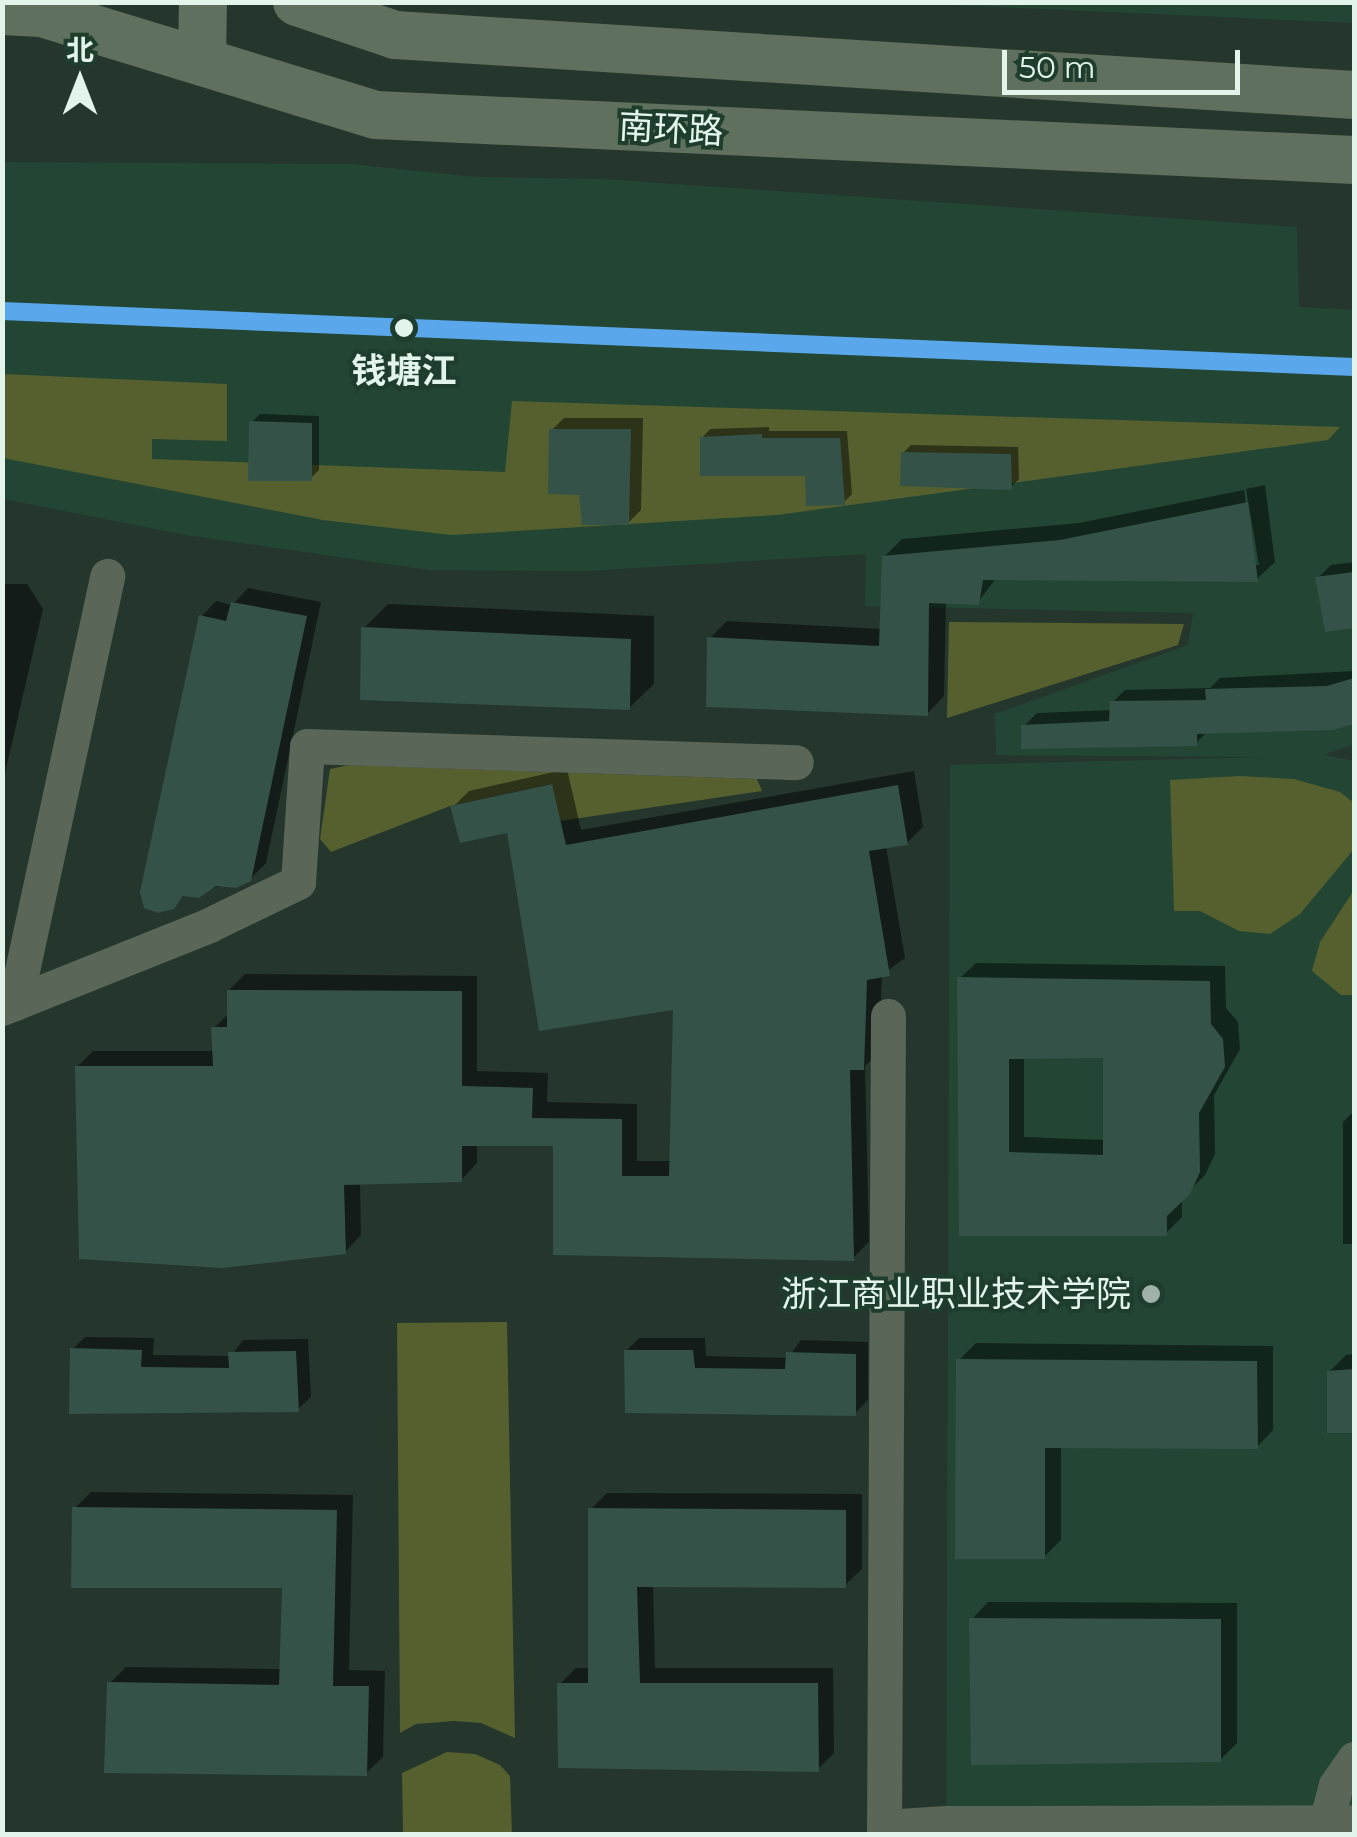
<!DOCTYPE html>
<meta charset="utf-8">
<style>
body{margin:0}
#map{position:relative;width:1357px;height:1837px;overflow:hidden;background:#25362d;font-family:Montserrat,"Noto Sans SC",sans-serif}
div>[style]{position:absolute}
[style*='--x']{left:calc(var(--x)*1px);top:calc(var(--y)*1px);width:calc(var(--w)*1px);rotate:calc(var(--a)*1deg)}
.built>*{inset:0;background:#224633}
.green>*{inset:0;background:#55602e}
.shadow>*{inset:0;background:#0007}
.building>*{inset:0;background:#355249}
.minor>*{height:35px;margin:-17.5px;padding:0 17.5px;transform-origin:17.5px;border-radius:17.5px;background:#596658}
.secondary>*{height:48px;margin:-24px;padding:0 24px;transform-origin:24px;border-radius:24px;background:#60705e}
.rail-1>*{height:18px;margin:-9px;padding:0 9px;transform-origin:9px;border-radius:9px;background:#5aa8eb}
.dots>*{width:28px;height:28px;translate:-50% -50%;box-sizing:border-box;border:5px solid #1e3d2c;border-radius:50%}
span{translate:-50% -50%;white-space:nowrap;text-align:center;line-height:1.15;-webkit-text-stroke:8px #1e3d2c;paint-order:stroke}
.street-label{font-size:35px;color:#e3f5ea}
.stop-label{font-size:35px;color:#e3f5ea;font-weight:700}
.poi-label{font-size:35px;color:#e3f5ea}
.right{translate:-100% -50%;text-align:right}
.frame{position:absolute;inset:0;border:5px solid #e3f5ea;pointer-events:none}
.north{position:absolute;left:30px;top:30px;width:100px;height:100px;-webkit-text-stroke:8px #1e3d2c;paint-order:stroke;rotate:0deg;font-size:28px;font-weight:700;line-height:40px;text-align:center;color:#e3f5ea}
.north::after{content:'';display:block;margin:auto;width:35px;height:45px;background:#e3f5ea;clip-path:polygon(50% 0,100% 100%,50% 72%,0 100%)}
.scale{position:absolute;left:1002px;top:50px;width:238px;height:45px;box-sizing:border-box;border:5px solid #e3f5ea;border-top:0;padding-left:12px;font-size:30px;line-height:35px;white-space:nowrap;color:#e3f5ea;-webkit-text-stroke:8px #1e3d2c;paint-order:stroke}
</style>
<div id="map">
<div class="built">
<div style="clip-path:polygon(1354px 2px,1354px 23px,909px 3px,909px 2px)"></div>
<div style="clip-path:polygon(2px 162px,350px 164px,477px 177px,603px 179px,1297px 227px,1299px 307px,1354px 310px,1354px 744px,1323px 755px,1354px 761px,1354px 1834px,946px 1834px,950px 765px,1266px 757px,996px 755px,995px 714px,1188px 645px,1193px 613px,865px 606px,866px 554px,588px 571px,428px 570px,186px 535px,3px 499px)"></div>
</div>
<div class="green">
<div style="clip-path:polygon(3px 374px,227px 384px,227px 441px,152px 439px,152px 459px,505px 472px,512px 401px,1340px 427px,1328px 440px,777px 515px,451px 535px,323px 520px,3px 458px)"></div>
<div style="clip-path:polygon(949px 622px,1184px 624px,1178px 645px,947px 718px)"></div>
<div style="clip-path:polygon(349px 765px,757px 779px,762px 791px,560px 821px,551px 784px,450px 806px,331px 852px,320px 839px,330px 769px)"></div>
<div style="clip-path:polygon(1239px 776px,1294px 779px,1340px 792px,1354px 803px,1354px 849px,1300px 914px,1270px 934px,1239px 931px,1200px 911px,1174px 911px,1170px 780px)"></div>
<div style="clip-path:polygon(1354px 890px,1354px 995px,1341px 995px,1312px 971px,1320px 942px)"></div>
<div style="clip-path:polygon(507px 1322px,515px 1738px,481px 1723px,454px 1721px,416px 1724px,400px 1733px,397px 1323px)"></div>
<div style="clip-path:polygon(447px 1752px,475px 1754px,500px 1765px,510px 1776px,512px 1834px,403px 1834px,402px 1773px)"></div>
</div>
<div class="shadow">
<div style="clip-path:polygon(260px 414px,319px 416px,319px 470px,311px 478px,252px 422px)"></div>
<div style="clip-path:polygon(564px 418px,643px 418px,641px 510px,628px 523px,582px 492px,552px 430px)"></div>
<div style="clip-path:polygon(769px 427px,769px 431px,847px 431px,852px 494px,844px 502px,807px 473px,702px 438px,710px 429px)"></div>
<div style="clip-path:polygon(911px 445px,1018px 447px,1019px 479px,1011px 487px,903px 453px)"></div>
<div style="clip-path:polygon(1265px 485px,1275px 562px,1257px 579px,997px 577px,978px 602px,946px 601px,944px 696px,927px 714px,709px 639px,727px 621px,882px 629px,884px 557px,902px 539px,1079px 523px,1244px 490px,1254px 565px,1259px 565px,1246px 489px)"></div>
<div style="clip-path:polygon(1354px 562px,1354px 625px,1327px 629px,1318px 578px,1331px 565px)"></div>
<div style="clip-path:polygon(2px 584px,27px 584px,43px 609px,2px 786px)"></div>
<div style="clip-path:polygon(248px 588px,321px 602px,266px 863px,250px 879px,186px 894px,173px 906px,201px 617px,216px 601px,232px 605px)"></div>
<div style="clip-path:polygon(388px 604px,654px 616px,654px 684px,629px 708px,364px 628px)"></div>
<div style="clip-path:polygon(1354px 671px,1354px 721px,1333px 727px,1208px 731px,1196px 743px,1024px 726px,1037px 713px,1112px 710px,1112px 703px,1125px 690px,1210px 688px,1220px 678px)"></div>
<div style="clip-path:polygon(567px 769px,581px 830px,914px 771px,923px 827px,907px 843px,886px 846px,905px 958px,882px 975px,879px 1052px,865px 1066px,869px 1242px,853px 1258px,556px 1253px,556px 1144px,477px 1143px,477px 1163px,461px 1180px,360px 1182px,361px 1235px,345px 1252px,77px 1067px,93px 1051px,215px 1051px,214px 1028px,230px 1012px,229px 990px,245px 974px,477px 976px,477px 1071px,548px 1073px,547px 1102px,637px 1104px,637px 1161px,672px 1161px,676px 1007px,509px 830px,453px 807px,469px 791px)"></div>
<div style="clip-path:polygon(evenodd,976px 963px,1225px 966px,1226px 1008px,1238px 1022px,1240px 1049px,1214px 1095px,1215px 1154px,1205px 1175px,1182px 1198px,1182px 1217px,1166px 1233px,961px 1233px,960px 978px,976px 963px,1024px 1056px,1106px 1056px,1105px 1140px,1024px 1137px,1024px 1056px)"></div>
<div style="clip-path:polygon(1354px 1111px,1354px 1244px,1343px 1244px,1343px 1122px)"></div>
<div style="clip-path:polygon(85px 1337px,154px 1338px,153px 1355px,231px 1356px,243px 1340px,308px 1339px,311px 1397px,298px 1409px,73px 1349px)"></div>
<div style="clip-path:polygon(639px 1338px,705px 1338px,706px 1356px,788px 1358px,801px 1340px,868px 1342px,868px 1400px,855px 1413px,626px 1351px)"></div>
<div style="clip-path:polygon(976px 1343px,1273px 1346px,1273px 1430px,1257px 1447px,1061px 1446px,1061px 1540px,1044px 1557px,959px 1360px)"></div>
<div style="clip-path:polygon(1354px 1354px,1354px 1431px,1329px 1431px,1329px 1372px,1346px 1355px)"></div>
<div style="clip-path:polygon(91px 1492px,353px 1495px,349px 1670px,385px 1671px,383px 1757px,366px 1773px,110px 1683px,126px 1667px,282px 1669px,284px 1585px,75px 1508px)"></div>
<div style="clip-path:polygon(607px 1493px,862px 1494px,862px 1569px,845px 1585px,653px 1584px,655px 1668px,833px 1668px,834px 1753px,818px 1769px,560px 1684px,576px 1668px,590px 1668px,591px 1509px)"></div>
<div style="clip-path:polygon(988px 1602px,1237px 1603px,1237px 1743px,1220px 1760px,972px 1619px)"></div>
</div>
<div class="building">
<div style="clip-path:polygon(249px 421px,312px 423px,312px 481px,248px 481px)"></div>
<div style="clip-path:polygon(549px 429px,631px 429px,629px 525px,582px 525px,579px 495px,548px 494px)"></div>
<div style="clip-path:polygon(762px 434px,762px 438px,840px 438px,845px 505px,806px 506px,805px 476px,700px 476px,700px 437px)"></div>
<div style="clip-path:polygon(901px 452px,1011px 454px,1012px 490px,900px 486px)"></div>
<div style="clip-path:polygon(1248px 502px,1258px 582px,983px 580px,979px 605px,929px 603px,928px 716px,706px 707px,707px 637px,879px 646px,882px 556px,1060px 540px)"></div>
<div style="clip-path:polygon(1354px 572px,1354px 628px,1325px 632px,1315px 577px)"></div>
<div style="clip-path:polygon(231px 602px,307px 616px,251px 881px,236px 888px,216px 886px,199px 898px,183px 896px,174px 909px,158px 913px,144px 908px,140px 892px,199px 615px,226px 621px)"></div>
<div style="clip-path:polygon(361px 627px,631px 639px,630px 710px,360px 700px)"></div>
<div style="clip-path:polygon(1354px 678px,1354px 724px,1333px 730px,1197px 734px,1197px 746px,1021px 749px,1021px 725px,1109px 721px,1110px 701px,1206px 700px,1205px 689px,1327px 686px)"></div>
<div style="clip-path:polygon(552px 784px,566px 845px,898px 785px,908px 845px,869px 851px,890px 976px,867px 980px,864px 1070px,850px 1070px,854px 1261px,553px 1255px,553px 1146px,462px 1146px,462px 1182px,344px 1185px,346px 1254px,222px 1268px,79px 1259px,75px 1066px,213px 1066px,211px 1027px,227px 1027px,227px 990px,462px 991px,462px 1086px,533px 1088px,532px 1118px,622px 1119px,622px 1176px,669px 1176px,673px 1010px,539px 1031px,507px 833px,460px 843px,450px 806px)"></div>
<div style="clip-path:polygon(evenodd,957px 977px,1210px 981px,1211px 1024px,1223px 1039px,1225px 1067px,1199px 1113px,1200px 1172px,1190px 1194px,1167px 1216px,1167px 1236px,959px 1236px,957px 977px,1103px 1058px,1103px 1155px,1009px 1152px,1009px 1059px,1103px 1058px)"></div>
<div style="clip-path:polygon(70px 1348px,142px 1350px,141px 1367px,229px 1368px,228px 1352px,296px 1351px,299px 1412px,69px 1414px)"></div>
<div style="clip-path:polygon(624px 1350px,693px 1350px,695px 1368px,785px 1369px,786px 1352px,856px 1354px,856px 1416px,625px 1413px)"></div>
<div style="clip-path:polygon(956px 1359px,1257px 1361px,1258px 1449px,1045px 1448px,1045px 1559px,955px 1559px)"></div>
<div style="clip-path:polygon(1354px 1369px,1354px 1433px,1327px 1433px,1327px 1371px)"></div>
<div style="clip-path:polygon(72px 1507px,337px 1510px,333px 1686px,369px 1686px,367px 1776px,104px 1773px,107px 1682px,279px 1685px,282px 1588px,71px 1588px)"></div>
<div style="clip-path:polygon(588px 1508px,846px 1510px,846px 1588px,637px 1587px,640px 1683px,818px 1683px,819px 1772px,558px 1768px,557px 1683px,588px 1683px)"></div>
<div style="clip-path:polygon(969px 1618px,1221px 1619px,1221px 1762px,971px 1765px)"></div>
</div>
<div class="minor">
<div style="--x:15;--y:1003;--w:437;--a:-77.8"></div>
<div style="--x:2;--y:1008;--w:223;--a:-21.8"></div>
<div style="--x:209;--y:925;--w:99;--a:-25.8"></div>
<div style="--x:298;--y:882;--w:136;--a:-86.2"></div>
<div style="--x:307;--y:746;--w:489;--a:1.9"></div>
<div style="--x:1326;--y:1822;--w:38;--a:-75"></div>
<div style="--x:1336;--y:1785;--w:32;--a:-55"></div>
<div style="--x:884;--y:1827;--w:62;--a:-3.7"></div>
<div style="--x:946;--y:1823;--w:408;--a:-0.1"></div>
<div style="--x:884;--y:1834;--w:818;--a:-89.72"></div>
</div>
<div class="secondary">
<div style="--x:297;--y:2;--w:103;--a:18.6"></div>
<div style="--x:395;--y:35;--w:961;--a:3.58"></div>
<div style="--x:2;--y:11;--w:40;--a:2.9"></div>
<div style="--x:42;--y:13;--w:349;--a:17"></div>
<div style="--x:376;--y:115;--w:979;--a:2.63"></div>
<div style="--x:202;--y:59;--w:57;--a:-89"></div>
</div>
<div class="rail-1">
<div style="--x:2;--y:311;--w:1353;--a:2.37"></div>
</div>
<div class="dots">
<div style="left:404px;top:328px;background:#e3f5ea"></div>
<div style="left:1151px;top:1294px;background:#a0b2a8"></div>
</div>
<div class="street-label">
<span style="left:671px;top:129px;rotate:3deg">南环路</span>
</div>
<div class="stop-label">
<span style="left:404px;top:371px">钱塘江</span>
</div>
<div class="poi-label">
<span class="right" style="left:1131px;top:1294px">浙江商业职业技术学院</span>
</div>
<div class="frame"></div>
<div class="north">北</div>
<div class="scale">50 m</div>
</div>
